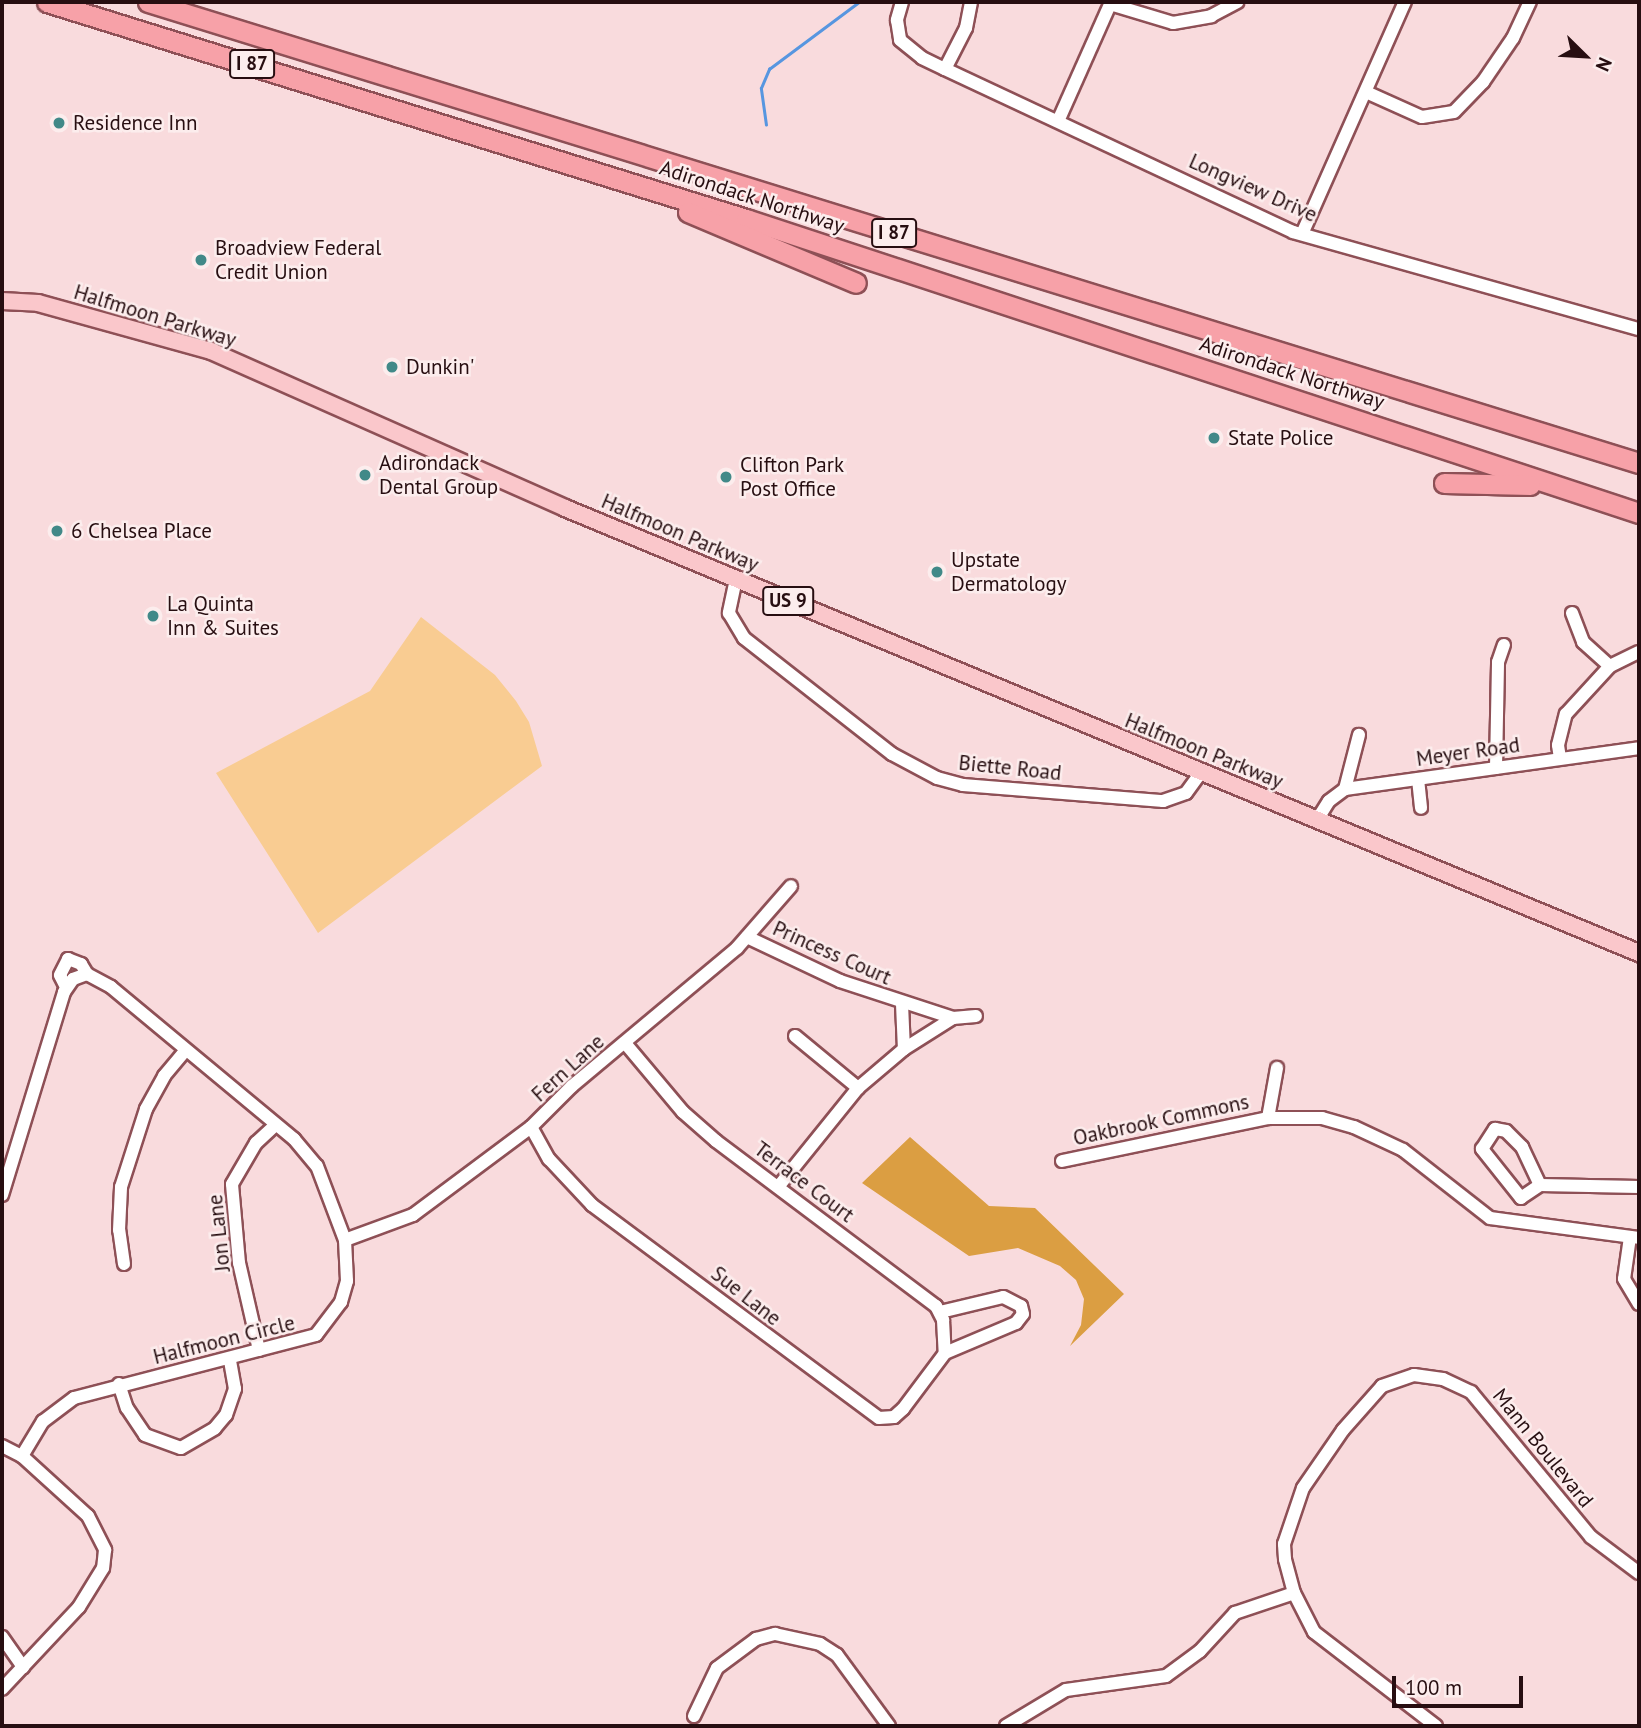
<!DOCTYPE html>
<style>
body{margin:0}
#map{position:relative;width:1641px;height:1728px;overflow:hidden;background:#f9dbdd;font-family:"PT Sans",sans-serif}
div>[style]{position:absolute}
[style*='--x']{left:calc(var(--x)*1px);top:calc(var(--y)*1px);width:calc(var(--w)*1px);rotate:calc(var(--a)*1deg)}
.green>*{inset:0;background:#f9cc92}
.forest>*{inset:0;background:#db9e42}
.stream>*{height:2.5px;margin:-1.25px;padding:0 1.25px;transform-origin:1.25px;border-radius:1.25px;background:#5796e0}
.roads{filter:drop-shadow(2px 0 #8e5056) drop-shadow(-2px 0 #8e5056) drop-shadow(0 2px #8e5056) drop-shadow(0 -2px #8e5056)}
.minor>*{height:12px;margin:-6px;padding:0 6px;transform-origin:6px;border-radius:6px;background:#fff}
.major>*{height:16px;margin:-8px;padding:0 8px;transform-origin:8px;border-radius:8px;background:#fac7cb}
.highway>*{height:19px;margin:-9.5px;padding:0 9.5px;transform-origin:9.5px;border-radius:9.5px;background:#f7a1a8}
.dots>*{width:19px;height:19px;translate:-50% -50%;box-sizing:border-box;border:4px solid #fceded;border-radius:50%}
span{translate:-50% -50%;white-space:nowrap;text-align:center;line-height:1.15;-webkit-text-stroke:5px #fceded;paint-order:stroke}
.shield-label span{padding:2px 5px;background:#fceded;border:2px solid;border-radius:5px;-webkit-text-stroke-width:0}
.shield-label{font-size:19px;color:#270e11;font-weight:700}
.poi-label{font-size:21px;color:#270e11}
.left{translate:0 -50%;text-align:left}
.street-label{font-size:21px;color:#270e11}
.frame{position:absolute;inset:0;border:4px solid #270e11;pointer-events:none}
.north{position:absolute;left:1550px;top:21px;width:70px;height:70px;-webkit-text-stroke:5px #fceded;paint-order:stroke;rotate:114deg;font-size:19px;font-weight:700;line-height:28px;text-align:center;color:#270e11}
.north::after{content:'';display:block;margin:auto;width:24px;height:32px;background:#270e11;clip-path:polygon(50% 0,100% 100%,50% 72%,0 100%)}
.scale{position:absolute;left:1392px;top:1676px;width:131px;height:32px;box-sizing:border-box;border:4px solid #270e11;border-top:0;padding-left:9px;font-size:21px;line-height:24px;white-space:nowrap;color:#270e11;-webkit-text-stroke:5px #fceded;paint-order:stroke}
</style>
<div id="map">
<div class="green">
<div style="clip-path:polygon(421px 617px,495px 675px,516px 701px,529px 722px,542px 766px,318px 933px,216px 773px,370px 691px)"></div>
</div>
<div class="forest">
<div style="clip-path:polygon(910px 1137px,989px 1206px,1035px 1208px,1124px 1294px,1070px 1346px,1081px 1325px,1084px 1299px,1076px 1280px,1060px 1266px,1018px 1248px,969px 1256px,862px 1183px)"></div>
</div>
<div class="stream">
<div style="--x:766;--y:125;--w:37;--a:-98"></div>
<div style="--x:761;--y:88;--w:21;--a:-67"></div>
<div style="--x:769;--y:69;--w:112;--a:-36.7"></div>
</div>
<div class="roads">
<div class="minor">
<div style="--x:902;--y:2;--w:19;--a:106"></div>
<div style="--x:897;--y:20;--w:20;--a:81"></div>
<div style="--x:900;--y:40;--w:28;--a:39"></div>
<div style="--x:922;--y:58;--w:25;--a:26"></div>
<div style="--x:945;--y:69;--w:46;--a:-62.9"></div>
<div style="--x:966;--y:28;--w:26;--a:-79"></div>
<div style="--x:1110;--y:4;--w:66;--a:16.8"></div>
<div style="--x:1173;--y:23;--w:39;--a:-10"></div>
<div style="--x:1211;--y:16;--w:30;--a:-28"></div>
<div style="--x:945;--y:69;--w:384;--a:25.1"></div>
<div style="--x:1293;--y:232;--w:359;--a:15.7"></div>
<div style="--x:1366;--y:92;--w:61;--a:24.1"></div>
<div style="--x:1422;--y:117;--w:32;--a:-9"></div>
<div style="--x:1454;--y:112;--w:42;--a:-46"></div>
<div style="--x:1483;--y:82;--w:53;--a:-55.7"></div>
<div style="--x:1513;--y:38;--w:40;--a:-65"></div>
<div style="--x:1059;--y:119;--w:128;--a:-66"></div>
<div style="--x:1302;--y:234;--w:254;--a:-66.1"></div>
<div style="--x:736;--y:579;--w:35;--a:102"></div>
<div style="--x:729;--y:613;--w:29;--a:59"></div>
<div style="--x:744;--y:638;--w:188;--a:38.1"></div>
<div style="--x:892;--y:754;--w:51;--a:28.1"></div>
<div style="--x:937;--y:778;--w:27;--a:15"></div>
<div style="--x:963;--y:785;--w:201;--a:4.6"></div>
<div style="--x:1163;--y:801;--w:24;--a:-19"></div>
<div style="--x:1186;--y:793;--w:26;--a:-54"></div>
<div style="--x:1572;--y:613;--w:31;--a:69"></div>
<div style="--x:1583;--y:642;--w:36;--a:42"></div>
<div style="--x:1560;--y:758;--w:13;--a:-99"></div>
<div style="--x:1558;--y:745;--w:32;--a:-76"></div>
<div style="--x:1566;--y:714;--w:65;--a:-47.5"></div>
<div style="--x:1610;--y:666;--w:32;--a:-26"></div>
<div style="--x:1496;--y:768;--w:106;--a:-88.9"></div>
<div style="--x:1498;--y:662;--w:18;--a:-71"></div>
<div style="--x:1418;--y:779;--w:29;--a:84"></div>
<div style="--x:1345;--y:789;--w:56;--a:-75.5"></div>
<div style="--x:1317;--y:820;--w:22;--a:-58"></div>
<div style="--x:1329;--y:801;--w:20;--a:-37"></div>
<div style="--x:1345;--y:789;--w:297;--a:-7.9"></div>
<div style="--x:747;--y:937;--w:103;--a:25.3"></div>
<div style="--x:840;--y:981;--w:119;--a:18.1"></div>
<div style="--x:66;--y:987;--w:13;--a:-117"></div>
<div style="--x:60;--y:975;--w:18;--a:-63"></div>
<div style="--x:68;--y:959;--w:14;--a:21"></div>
<div style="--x:81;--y:964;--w:12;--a:59"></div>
<div style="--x:902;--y:1004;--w:45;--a:87.5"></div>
<div style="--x:795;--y:1036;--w:82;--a:39.5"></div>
<div style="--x:625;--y:1043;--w:90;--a:50"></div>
<div style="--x:683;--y:1112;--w:44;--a:41.3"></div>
<div style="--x:716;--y:1141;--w:275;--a:36.9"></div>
<div style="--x:936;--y:1306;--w:16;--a:63"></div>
<div style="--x:943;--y:1320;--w:33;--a:87"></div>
<div style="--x:1268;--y:1118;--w:51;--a:-79.8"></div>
<div style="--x:531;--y:1127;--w:37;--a:61"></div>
<div style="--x:549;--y:1159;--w:63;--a:46.9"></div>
<div style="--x:592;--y:1205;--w:357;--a:36.6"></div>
<div style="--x:879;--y:1418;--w:15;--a:-4"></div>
<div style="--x:894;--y:1417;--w:12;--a:-42"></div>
<div style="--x:903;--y:1409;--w:70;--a:-53.1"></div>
<div style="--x:945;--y:1353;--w:77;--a:-22.9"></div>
<div style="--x:1016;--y:1323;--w:11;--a:-52"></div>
<div style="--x:1023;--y:1314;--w:8;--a:-104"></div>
<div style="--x:1021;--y:1306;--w:20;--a:-153"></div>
<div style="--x:1003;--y:1297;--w:65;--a:166.6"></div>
<div style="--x:1495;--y:1129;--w:11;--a:10"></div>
<div style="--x:1506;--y:1131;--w:23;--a:45"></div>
<div style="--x:1522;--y:1147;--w:42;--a:64.7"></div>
<div style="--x:1540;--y:1185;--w:23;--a:146"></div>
<div style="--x:1521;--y:1198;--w:63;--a:-128.5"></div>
<div style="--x:1482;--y:1149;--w:24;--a:-57"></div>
<div style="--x:1062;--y:1161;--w:210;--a:-11.8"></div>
<div style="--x:1268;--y:1118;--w:54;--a:0"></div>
<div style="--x:1322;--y:1118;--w:33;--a:16"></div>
<div style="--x:1354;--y:1127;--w:54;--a:25.1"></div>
<div style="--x:1403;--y:1150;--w:110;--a:38"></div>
<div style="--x:1490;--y:1218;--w:150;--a:7.6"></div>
<div style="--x:1540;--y:1185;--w:99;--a:1.2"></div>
<div style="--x:778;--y:1187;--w:127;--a:-51.1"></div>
<div style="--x:858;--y:1088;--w:60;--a:-40.3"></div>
<div style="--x:904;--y:1049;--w:58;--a:-32.3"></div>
<div style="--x:953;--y:1018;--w:23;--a:-5"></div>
<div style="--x:2;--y:1195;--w:212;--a:-73"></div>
<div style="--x:64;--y:992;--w:16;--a:-55"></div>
<div style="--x:73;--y:979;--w:15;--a:-20"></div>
<div style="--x:87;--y:974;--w:27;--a:28"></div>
<div style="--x:111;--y:987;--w:238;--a:39.7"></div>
<div style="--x:294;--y:1139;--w:35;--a:50"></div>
<div style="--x:317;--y:1166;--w:79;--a:69.3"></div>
<div style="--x:345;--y:1240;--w:41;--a:87.2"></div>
<div style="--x:347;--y:1281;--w:22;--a:106"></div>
<div style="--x:341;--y:1302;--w:41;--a:127.1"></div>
<div style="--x:316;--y:1335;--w:250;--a:165.4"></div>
<div style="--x:74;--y:1398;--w:39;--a:143"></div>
<div style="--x:43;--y:1421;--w:41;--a:121"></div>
<div style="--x:1630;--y:1237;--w:42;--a:98.1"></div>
<div style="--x:1624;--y:1279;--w:29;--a:59"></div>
<div style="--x:345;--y:1240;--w:72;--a:-20.2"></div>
<div style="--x:413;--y:1215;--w:147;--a:-36.7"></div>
<div style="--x:531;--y:1127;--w:58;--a:-45"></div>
<div style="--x:572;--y:1086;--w:215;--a:-39.9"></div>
<div style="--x:737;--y:948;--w:82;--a:-48.9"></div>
<div style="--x:124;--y:1264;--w:34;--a:-98"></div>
<div style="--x:119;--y:1230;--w:43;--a:-87.3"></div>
<div style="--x:121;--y:1187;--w:82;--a:-72.2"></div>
<div style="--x:146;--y:1109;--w:38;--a:-61"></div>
<div style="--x:164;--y:1076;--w:31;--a:-50"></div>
<div style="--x:259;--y:1350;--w:89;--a:-102.9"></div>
<div style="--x:239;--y:1263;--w:79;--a:-95.1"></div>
<div style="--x:232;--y:1184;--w:48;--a:-59.7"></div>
<div style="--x:256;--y:1143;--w:26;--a:-43"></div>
<div style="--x:119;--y:1384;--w:25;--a:72"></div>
<div style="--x:127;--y:1408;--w:32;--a:56"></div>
<div style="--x:145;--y:1435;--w:38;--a:20"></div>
<div style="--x:181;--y:1448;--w:39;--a:-30"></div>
<div style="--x:215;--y:1428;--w:17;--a:-50"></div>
<div style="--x:226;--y:1415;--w:28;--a:-71"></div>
<div style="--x:235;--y:1389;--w:28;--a:-100"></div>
<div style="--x:2;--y:1446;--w:22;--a:27"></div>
<div style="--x:22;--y:1456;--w:89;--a:42.3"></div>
<div style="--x:88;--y:1516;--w:38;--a:63"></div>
<div style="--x:105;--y:1550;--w:18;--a:96"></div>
<div style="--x:103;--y:1568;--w:46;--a:121.6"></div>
<div style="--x:79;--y:1607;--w:112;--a:133.2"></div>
<div style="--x:2;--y:1637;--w:37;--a:55"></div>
<div style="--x:694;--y:1716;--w:53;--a:-64.4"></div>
<div style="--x:717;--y:1668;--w:49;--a:-36.6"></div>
<div style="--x:756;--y:1639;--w:20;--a:-15"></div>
<div style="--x:775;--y:1634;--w:46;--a:12.5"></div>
<div style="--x:820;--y:1644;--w:20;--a:33"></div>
<div style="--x:837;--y:1655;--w:88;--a:53.8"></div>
<div style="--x:1006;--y:1726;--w:70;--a:-31"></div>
<div style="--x:1066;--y:1690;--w:101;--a:-8"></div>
<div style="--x:1166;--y:1676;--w:42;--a:-36.3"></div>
<div style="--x:1200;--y:1651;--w:52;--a:-47.4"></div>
<div style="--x:1235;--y:1613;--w:62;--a:-18.7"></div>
<div style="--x:1436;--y:1726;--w:154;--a:-142.4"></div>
<div style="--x:1314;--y:1632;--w:44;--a:-117.1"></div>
<div style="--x:1294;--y:1593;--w:35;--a:-105"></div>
<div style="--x:1285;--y:1559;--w:15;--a:-94"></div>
<div style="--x:1284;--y:1544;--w:59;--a:-71.3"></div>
<div style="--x:1303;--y:1488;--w:70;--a:-55.4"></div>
<div style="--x:1343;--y:1430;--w:59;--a:-48.4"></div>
<div style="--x:1382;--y:1386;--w:34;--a:-19"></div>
<div style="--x:1414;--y:1375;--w:29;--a:8"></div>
<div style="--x:1443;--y:1379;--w:31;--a:25"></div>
<div style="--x:1471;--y:1392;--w:188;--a:50.4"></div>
<div style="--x:1591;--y:1537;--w:60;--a:36.9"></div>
</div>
<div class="major">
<div style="--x:2;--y:301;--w:36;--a:3"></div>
<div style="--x:38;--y:303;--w:180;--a:15.5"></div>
<div style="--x:211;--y:351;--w:387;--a:23.9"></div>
<div style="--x:565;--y:508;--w:1163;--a:22.51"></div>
</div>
<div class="highway">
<div style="--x:47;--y:2;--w:732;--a:17.25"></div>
<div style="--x:746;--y:219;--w:940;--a:18.22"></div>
<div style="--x:148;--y:2;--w:1561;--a:17.18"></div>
<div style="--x:688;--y:212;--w:182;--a:22.9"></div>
<div style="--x:1444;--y:483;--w:86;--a:1.3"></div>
</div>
</div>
<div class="dots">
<div style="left:59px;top:123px;background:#418988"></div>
<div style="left:201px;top:260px;background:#418988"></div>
<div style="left:392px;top:367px;background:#418988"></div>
<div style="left:1214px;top:438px;background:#418988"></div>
<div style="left:365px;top:475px;background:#418988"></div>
<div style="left:726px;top:477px;background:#418988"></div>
<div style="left:57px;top:531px;background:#418988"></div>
<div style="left:937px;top:572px;background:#418988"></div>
<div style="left:153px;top:616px;background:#418988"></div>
</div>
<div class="shield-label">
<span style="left:252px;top:64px">I 87</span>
<span style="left:894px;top:233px">I 87</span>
<span style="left:788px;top:601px">US 9</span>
</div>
<div class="poi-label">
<span class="left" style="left:73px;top:123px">Residence Inn</span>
<span class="left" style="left:215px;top:260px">Broadview Federal<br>Credit Union</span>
<span class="left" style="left:406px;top:367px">Dunkin'</span>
<span class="left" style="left:1228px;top:438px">State Police</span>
<span class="left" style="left:379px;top:475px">Adirondack<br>Dental Group</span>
<span class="left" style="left:740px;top:477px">Clifton Park<br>Post Office</span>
<span class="left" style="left:71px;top:531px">6 Chelsea Place</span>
<span class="left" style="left:951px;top:572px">Upstate<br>Dermatology</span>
<span class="left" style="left:167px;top:616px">La Quinta<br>Inn &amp; Suites</span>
</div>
<div class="street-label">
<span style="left:1253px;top:188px;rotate:24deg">Longview Drive</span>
<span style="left:752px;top:197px;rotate:18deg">Adirondack Northway</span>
<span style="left:155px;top:316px;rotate:17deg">Halfmoon Parkway</span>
<span style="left:1292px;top:373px;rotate:18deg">Adirondack Northway</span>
<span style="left:680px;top:533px;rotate:23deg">Halfmoon Parkway</span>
<span style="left:1204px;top:751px;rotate:22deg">Halfmoon Parkway</span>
<span style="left:1468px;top:752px;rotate:-8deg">Meyer Road</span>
<span style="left:1010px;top:768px;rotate:6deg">Biette Road</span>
<span style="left:832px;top:953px;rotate:24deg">Princess Court</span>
<span style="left:568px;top:1068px;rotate:-42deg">Fern Lane</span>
<span style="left:1161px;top:1120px;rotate:-12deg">Oakbrook Commons</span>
<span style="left:804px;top:1182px;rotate:37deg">Terrace Court</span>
<span style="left:219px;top:1233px;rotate:-96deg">Jon Lane</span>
<span style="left:746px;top:1296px;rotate:38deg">Sue Lane</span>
<span style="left:224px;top:1340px;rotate:-14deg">Halfmoon Circle</span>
<span style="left:1543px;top:1448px;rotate:51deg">Mann Boulevard</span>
</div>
<div class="frame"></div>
<div class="north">N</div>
<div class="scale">100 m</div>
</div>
